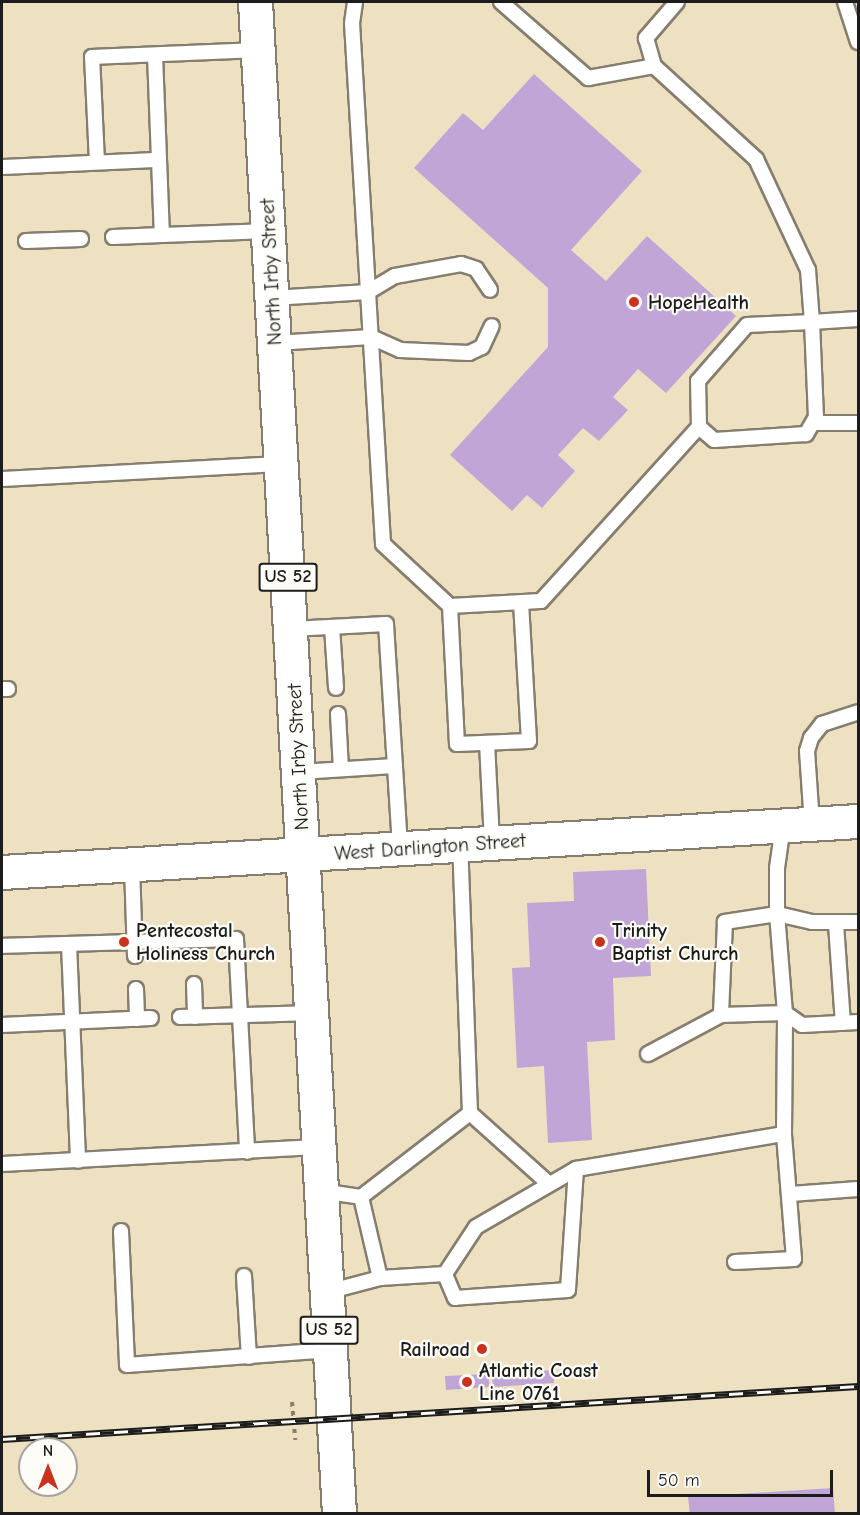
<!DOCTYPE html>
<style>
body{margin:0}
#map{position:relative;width:860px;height:1515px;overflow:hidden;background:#eee1c2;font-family:"Comic Neue",sans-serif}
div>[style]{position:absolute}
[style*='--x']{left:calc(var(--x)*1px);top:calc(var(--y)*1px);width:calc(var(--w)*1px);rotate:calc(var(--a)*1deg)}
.building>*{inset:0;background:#c1a5d7}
.path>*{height:4px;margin-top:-2px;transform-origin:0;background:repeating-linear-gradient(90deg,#857e6f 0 4.5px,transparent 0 9px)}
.roads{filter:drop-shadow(2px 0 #857e6f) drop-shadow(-2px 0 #857e6f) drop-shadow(0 2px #857e6f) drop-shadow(0 -2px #857e6f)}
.service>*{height:14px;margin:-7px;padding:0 7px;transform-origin:7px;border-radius:7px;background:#fff}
.secondary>*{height:33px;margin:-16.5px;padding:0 16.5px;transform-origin:16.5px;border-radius:16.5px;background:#fff}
.primary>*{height:33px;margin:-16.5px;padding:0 16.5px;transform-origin:16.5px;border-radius:16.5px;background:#fff}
.rail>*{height:7px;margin-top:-3.5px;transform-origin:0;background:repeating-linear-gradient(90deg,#fdfcf7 0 14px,#1c1c1c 0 28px);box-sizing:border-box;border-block:2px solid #1c1c1c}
.dots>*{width:16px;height:16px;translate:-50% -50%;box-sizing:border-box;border:3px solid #fdfcf7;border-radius:50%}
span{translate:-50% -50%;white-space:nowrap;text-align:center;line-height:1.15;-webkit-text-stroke:4.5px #fdfcf7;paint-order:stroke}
.shield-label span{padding:2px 4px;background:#fdfcf7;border:2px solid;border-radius:4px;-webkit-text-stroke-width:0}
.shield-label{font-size:18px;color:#1c1c1c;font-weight:700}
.street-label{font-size:20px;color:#1c1c1c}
.poi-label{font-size:20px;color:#1c1c1c;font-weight:700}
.left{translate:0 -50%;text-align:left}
.right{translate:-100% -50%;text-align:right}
.frame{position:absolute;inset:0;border:3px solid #1c1c1c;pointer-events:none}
.north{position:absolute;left:18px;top:1437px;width:60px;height:60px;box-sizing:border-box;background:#fdfcf7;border:2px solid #a3a29f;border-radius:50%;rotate:0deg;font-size:16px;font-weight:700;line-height:24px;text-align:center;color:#1c1c1c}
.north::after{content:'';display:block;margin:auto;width:21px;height:27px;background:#c8321e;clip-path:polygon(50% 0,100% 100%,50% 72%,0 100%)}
.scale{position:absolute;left:647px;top:1470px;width:186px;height:27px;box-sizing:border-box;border:3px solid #1c1c1c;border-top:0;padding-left:8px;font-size:18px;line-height:21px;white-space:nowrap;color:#1c1c1c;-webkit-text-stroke:4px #fdfcf7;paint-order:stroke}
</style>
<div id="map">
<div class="building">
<div style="clip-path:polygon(534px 74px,642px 171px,571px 250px,606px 281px,647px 236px,736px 316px,666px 393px,638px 369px,613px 397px,628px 410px,599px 441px,583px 428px,558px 455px,575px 471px,542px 508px,527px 495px,512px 511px,450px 455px,548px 347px,548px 288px,414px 168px,463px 113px,483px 130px)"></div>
<div style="clip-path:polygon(646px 869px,651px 976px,613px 978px,615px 1040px,587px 1042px,592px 1140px,548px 1143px,544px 1066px,517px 1068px,512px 968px,530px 967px,527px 903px,574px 901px,573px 872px)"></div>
<div style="clip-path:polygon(553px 1370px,554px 1383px,493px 1387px,492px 1374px)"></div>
<div style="clip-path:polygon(489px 1374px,489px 1387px,446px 1390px,445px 1376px)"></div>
<div style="clip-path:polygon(833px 1488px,835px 1514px,690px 1514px,688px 1497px)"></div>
</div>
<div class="path">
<div style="--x:292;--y:1402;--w:38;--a:85"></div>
</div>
<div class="roads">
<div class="service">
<div style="--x:355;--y:2;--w:21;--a:98"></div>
<div style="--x:352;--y:23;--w:522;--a:86.59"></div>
<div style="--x:383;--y:544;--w:91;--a:42.8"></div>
<div style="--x:450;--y:606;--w:91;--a:-3.1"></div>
<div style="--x:541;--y:601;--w:235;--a:-47.8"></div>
<div style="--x:699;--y:427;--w:46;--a:-91.2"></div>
<div style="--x:698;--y:381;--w:74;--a:-48.8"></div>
<div style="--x:747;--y:325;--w:65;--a:-2.6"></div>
<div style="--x:812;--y:322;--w:95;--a:87.6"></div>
<div style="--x:816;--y:417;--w:20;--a:120"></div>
<div style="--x:806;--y:434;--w:92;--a:176.3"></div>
<div style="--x:714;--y:440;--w:20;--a:-139"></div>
<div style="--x:501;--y:2;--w:116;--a:41.1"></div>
<div style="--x:588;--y:78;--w:67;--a:-10.3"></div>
<div style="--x:677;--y:2;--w:48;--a:130.7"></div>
<div style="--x:646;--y:38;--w:29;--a:74"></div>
<div style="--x:654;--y:66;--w:138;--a:42.4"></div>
<div style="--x:756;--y:159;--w:123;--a:64.9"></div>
<div style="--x:808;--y:270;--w:52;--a:85.6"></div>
<div style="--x:812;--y:322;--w:46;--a:-3.7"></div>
<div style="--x:845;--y:2;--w:42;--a:72"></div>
<div style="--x:155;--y:55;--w:180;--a:87.8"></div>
<div style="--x:162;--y:235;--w:107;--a:-2.1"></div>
<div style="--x:97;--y:162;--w:105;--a:-92.7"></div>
<div style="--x:92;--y:57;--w:166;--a:-2.4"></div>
<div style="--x:2;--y:167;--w:157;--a:-2.6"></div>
<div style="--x:113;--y:237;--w:49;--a:-2.3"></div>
<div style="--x:26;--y:241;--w:55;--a:-2.1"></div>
<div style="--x:273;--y:298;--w:95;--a:-3.6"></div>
<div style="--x:368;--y:292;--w:31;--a:-31"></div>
<div style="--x:395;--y:276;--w:67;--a:-10.3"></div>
<div style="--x:461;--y:264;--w:16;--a:18"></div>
<div style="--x:476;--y:269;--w:25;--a:56"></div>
<div style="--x:275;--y:343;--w:96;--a:-3.6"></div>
<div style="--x:371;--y:337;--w:32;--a:24"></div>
<div style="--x:400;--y:350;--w:69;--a:2.5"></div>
<div style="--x:469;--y:353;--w:14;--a:-25"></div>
<div style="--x:482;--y:347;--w:23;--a:-65"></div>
<div style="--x:814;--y:423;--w:44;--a:0"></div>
<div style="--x:2;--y:479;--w:280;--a:-3.1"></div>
<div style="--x:450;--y:606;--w:138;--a:87.1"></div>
<div style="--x:457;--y:744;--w:72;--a:-2.4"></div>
<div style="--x:529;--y:741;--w:139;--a:-93.3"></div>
<div style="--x:332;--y:627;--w:61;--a:86.2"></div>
<div style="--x:291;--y:629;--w:95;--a:-3"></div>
<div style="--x:386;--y:624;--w:225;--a:86.4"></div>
<div style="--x:2;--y:689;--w:6;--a:0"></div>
<div style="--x:338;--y:714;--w:55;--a:86.9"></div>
<div style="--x:487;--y:743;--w:99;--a:87.1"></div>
<div style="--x:299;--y:772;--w:96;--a:-3.6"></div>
<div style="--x:812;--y:824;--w:73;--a:-93.9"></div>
<div style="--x:807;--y:751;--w:14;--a:-73"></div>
<div style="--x:811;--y:738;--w:18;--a:-52"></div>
<div style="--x:822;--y:724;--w:38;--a:-18"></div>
<div style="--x:132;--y:866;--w:90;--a:88.1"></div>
<div style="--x:858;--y:922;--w:46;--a:180"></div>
<div style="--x:812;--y:922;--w:36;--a:-167"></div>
<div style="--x:777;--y:914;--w:53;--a:171.3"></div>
<div style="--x:725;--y:922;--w:93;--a:92.5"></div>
<div style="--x:721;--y:1015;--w:64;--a:-1.8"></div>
<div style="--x:785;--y:1013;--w:21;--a:35"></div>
<div style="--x:802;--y:1025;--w:56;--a:-3.1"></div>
<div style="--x:836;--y:924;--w:99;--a:86"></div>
<div style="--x:69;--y:944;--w:217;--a:87.6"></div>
<div style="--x:2;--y:946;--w:234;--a:-1.7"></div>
<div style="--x:236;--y:939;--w:213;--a:87"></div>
<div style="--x:194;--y:984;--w:33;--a:88"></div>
<div style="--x:136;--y:989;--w:30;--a:88"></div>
<div style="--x:180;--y:1017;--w:133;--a:-1.7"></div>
<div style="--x:2;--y:1025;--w:149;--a:-2.7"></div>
<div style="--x:648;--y:1054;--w:83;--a:-28.1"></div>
<div style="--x:470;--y:1113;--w:106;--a:41.9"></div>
<div style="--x:2;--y:1164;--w:317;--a:-3.1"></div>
<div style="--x:576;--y:1169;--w:211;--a:-9.6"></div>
<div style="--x:784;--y:1134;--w:121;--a:-89.5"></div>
<div style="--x:785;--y:1013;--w:99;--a:-94.6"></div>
<div style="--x:777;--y:914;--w:46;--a:-90"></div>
<div style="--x:777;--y:868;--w:42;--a:-81.9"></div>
<div style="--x:321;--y:1191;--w:40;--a:8.5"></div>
<div style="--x:361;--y:1197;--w:138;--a:-37.6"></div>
<div style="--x:470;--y:1113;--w:268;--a:-92.1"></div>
<div style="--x:791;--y:1194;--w:67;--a:-4.3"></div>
<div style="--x:361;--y:1197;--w:83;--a:76.8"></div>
<div style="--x:121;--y:1231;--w:134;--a:87.4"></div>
<div style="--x:127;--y:1365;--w:204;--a:-4.2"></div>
<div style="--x:735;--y:1262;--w:59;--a:-2.9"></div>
<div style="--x:794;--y:1259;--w:125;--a:-94.6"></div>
<div style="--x:244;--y:1276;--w:81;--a:86.5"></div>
<div style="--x:327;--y:1292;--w:55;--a:-14.8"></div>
<div style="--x:380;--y:1278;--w:65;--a:-3.5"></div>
<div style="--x:445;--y:1274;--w:56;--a:-56.6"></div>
<div style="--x:476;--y:1227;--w:116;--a:-30.1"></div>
<div style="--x:576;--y:1169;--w:121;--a:93.8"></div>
<div style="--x:568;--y:1290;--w:113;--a:176"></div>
<div style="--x:455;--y:1298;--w:26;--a:-113"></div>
</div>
<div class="secondary">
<div style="--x:2;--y:872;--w:858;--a:-3.41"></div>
</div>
<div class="primary">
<div style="--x:255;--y:2;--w:1514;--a:86.82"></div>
</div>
</div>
<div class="rail">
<div style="--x:2;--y:1439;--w:858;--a:-3.54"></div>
</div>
<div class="dots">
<div style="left:634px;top:302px;background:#c8321e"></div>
<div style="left:124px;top:942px;background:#c8321e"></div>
<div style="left:600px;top:942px;background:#c8321e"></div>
<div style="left:482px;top:1349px;background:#c8321e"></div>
<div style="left:467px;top:1382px;background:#c8321e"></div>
</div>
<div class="shield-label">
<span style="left:288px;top:577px">US 52</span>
<span style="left:329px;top:1330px">US 52</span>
</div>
<div class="street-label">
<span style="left:271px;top:272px;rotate:-93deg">North Irby Street</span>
<span style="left:298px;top:757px;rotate:-93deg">North Irby Street</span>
<span style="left:430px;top:847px;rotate:-4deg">West Darlington Street</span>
</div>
<div class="poi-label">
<span class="left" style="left:648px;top:302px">HopeHealth</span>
<span class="left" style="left:136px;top:942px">Pentecostal<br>Holiness Church</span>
<span class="left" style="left:612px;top:942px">Trinity<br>Baptist Church</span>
<span class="right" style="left:470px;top:1349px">Railroad</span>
<span class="left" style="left:479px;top:1382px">Atlantic Coast<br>Line 0761</span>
</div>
<div class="frame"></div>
<div class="north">N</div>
<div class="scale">50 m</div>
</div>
